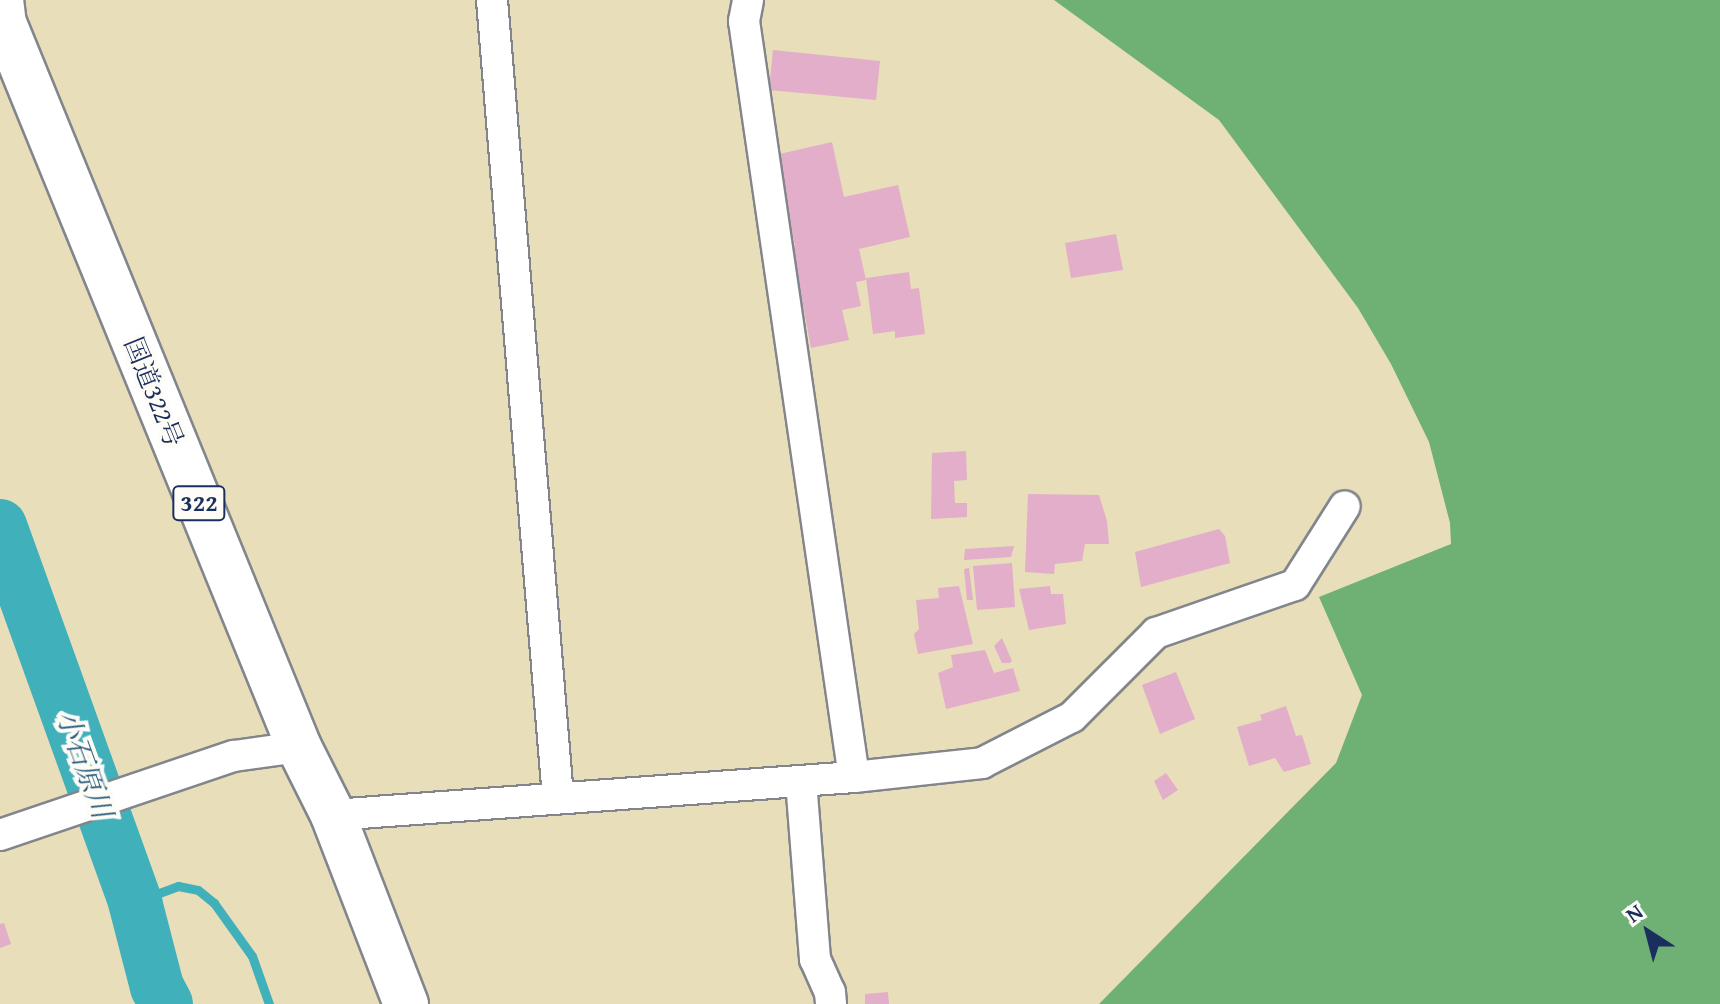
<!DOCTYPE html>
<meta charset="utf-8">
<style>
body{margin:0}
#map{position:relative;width:1720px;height:1004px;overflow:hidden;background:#e8deba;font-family:"Gentium Book Plus","Noto Serif JP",serif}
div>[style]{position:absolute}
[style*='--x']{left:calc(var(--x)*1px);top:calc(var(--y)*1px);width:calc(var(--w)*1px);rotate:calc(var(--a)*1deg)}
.forest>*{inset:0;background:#6fb174}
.stream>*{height:9px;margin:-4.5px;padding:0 4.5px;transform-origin:4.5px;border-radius:4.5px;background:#40b0ba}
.river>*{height:54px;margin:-27px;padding:0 27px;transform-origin:27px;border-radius:27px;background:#40b0ba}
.building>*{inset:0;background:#e2aeca}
.roads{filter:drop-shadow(2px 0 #82868c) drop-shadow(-2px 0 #82868c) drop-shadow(0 2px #82868c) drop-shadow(0 -2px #82868c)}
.street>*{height:30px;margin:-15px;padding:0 15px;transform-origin:15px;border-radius:15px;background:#fff}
.highway>*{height:44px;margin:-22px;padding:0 22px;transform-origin:22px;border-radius:22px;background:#fff}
span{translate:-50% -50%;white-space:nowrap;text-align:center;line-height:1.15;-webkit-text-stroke:8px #fdfcf7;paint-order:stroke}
.shield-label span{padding:2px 6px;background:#fdfcf7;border:2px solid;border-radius:6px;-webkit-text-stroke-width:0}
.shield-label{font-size:24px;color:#1b2f5e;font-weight:700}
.street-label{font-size:26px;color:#1b2f5e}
.water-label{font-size:28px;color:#285c7e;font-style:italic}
.north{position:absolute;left:1608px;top:892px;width:80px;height:80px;-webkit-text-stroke:6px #fdfcf7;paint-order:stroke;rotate:324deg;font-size:22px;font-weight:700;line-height:32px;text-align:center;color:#1b2f5e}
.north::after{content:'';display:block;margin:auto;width:28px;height:36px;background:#1b2f5e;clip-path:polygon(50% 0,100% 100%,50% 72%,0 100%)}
</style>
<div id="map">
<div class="forest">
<div style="clip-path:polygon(1054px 0,1720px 0,1720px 1004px,1099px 1004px,1336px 763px,1362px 695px,1319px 597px,1451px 544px,1450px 523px,1429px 442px,1391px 364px,1358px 308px,1219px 120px)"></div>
</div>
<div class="stream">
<div style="--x:135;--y:902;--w:46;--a:-20.4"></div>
<div style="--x:178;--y:886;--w:20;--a:11"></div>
<div style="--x:198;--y:890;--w:21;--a:39"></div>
<div style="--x:214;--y:903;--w:65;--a:54.4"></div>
<div style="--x:252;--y:956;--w:51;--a:70.5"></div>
</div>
<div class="river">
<div style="--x:0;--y:526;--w:400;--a:70.2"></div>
<div style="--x:135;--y:902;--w:88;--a:75.5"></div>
<div style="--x:157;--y:987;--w:19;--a:62"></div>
</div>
<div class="building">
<div style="clip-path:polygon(773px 50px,880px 61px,876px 100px,769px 90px)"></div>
<div style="clip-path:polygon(832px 142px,844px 197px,898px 185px,910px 237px,859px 249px,866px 280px,856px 282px,861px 306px,842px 310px,849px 340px,811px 348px,792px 246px,795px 245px,775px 155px)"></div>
<div style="clip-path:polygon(1116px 234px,1123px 270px,1071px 278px,1065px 243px)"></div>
<div style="clip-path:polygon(909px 272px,911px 289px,919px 288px,925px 334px,895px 338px,895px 331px,873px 334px,866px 278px)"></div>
<div style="clip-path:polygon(966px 451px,967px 480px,954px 481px,955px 503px,967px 503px,967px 517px,931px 519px,932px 453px)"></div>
<div style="clip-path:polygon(1028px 494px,1099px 495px,1107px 521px,1109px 544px,1085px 544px,1082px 561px,1055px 564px,1054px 574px,1025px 572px)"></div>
<div style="clip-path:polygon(1219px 529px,1225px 536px,1230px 563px,1141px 587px,1135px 552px)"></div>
<div style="clip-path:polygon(1014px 546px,1011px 557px,964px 560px,965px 549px)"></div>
<div style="clip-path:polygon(1012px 563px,1015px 607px,977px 610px,973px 566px)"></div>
<div style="clip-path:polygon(969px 568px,973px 600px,967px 600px,964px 569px)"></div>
<div style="clip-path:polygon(959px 586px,973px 644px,918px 654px,914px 634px,919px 629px,916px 600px,939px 598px,938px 588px)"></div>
<div style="clip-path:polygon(1050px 586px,1051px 594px,1063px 594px,1066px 624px,1029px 630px,1019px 589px)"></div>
<div style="clip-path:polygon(1002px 638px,1012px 661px,1009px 663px,1002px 663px,994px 646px)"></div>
<div style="clip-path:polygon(985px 650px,994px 673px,1013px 668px,1020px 691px,946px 709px,938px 673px,953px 667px,951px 655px)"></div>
<div style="clip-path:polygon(1176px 672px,1195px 719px,1160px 734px,1142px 685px)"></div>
<div style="clip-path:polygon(1286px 706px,1296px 736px,1302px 735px,1311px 764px,1284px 772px,1275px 758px,1249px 766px,1237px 727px,1262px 720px,1260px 715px)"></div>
<div style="clip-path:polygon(1166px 773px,1178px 790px,1163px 800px,1154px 781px)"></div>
<div style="clip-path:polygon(4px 923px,11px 944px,0 948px,0 924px)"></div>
<div style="clip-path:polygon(888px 992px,889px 1004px,865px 1004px,865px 994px)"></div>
</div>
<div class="roads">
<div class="street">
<div style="--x:492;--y:0;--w:800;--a:85.27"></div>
<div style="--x:854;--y:777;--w:129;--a:-6.2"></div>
<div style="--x:982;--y:763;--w:101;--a:-27.1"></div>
<div style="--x:1072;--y:717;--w:119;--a:-45"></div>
<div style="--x:1156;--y:633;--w:147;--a:-19.1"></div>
<div style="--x:1295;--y:585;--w:93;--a:-57.7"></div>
<div style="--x:801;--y:781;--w:179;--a:85.5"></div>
<div style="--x:815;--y:959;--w:36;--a:66"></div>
<div style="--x:830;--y:992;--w:12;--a:85"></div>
<div style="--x:333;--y:815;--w:522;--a:-4.17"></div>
<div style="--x:854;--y:777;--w:764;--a:-98.28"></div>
<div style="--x:744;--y:21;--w:21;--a:-79"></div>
<div style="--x:0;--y:835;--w:247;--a:-18.7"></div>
<div style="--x:234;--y:756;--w:66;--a:-7.9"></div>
</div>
<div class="highway">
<div style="--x:1;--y:0;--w:23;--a:83"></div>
<div style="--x:4;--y:23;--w:782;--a:67.83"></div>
<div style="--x:299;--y:747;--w:76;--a:63.4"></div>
<div style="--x:333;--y:815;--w:203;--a:68.9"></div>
</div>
</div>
<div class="shield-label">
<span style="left:199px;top:503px">322</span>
</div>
<div class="street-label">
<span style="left:154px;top:392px;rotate:68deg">国道322号</span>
</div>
<div class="water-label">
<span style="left:85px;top:764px;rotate:70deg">小石原川</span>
</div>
<div class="north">N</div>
</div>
